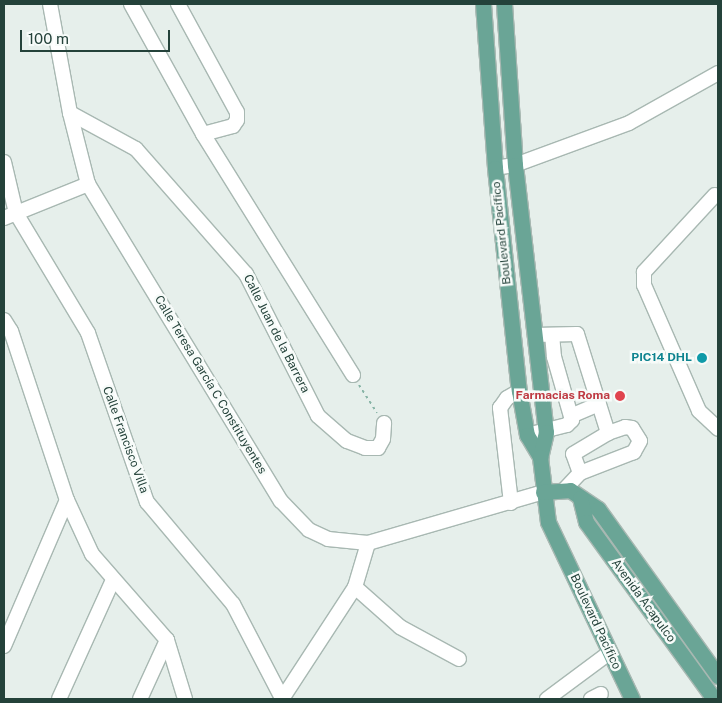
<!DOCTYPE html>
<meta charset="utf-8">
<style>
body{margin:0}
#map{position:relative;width:722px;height:703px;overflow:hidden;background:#e6efeb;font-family:"Public Sans",sans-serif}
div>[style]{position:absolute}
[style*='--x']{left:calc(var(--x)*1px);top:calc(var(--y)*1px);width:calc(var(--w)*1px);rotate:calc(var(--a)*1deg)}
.path>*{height:2px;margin-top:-1px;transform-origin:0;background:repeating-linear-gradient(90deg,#86b3a5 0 2.5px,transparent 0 6.5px)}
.roads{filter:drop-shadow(1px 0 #a8b8b2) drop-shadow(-1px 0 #a8b8b2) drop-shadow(0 1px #a8b8b2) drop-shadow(0 -1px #a8b8b2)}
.minor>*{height:14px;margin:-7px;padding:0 7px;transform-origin:7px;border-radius:7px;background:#fff}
.major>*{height:15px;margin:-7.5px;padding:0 7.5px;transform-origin:7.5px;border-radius:7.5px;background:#6aa596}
.dots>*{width:14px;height:14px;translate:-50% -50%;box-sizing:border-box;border:2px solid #f7fbf9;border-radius:50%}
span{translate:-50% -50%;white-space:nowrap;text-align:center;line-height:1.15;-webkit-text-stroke:5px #f7fbf9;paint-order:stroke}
.street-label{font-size:12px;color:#24423a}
.culture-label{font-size:12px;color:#0d838f;font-weight:700}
.right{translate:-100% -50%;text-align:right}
.health-label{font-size:12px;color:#be3a42;font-weight:700}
.frame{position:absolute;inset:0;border:5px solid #24423a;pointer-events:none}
.scale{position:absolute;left:20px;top:30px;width:150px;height:22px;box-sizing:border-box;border:2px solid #24423a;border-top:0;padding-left:6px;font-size:15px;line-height:18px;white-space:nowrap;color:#24423a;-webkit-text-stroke:4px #f7fbf9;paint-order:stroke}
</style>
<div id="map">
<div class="path">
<div style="--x:359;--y:385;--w:33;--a:57"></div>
</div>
<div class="roads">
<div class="minor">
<div style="--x:50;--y:4;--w:111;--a:79.6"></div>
<div style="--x:70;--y:113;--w:73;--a:75.8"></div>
<div style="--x:88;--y:184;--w:371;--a:58.7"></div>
<div style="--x:281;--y:501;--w:40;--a:46"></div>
<div style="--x:309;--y:530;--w:21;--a:25"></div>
<div style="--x:328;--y:539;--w:40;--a:5.7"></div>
<div style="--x:368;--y:543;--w:182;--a:-16.2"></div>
<div style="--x:131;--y:4;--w:149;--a:61"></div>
<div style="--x:203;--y:134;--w:284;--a:58.1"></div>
<div style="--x:178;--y:4;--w:123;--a:61.4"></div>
<div style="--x:237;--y:112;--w:8;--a:90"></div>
<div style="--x:237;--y:120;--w:7;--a:124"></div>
<div style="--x:233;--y:126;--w:31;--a:165"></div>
<div style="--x:70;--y:113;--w:75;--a:28.6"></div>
<div style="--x:136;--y:149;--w:167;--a:48.7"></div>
<div style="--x:246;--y:274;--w:159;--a:63.1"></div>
<div style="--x:318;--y:416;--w:38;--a:41"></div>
<div style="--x:347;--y:441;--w:19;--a:21"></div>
<div style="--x:365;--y:448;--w:13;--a:0"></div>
<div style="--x:378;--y:448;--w:10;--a:-61"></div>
<div style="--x:383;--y:439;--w:16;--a:-86"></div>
<div style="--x:4;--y:162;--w:52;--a:76.8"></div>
<div style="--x:16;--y:213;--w:140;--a:59"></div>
<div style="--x:88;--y:333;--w:179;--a:70.8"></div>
<div style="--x:147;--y:502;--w:133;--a:49.9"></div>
<div style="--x:233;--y:604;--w:106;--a:62.5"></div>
<div style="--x:495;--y:168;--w:20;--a:-9"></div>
<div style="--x:515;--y:165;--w:121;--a:-20.2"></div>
<div style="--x:629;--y:123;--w:102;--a:-29.3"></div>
<div style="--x:715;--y:195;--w:105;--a:132.7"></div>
<div style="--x:644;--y:272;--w:13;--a:90"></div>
<div style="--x:644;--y:285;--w:137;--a:66.4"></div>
<div style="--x:699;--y:411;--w:26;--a:43"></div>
<div style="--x:4;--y:218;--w:91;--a:-22"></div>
<div style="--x:4;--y:320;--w:13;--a:58"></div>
<div style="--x:11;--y:331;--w:178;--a:71.7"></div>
<div style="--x:67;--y:500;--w:60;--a:65.2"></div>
<div style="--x:92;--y:554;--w:114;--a:48.9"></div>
<div style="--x:167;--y:640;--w:62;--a:73"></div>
<div style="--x:535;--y:335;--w:42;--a:-1.4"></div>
<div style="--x:577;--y:334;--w:104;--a:72.6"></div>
<div style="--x:608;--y:433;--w:18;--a:-19"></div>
<div style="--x:625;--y:427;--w:7;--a:8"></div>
<div style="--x:632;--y:428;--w:15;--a:58"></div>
<div style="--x:640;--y:441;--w:13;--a:119"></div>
<div style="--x:634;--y:452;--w:58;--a:158.7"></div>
<div style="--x:580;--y:473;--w:22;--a:133"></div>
<div style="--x:573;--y:415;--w:28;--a:-23"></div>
<div style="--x:527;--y:435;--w:41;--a:-14"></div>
<div style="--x:567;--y:425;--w:7;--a:-45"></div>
<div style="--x:572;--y:420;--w:66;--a:-105.9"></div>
<div style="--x:554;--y:357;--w:22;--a:-95"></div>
<div style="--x:580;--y:473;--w:20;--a:-110"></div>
<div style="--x:573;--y:454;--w:41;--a:-31"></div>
<div style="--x:511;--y:503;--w:96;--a:-96.6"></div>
<div style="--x:500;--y:408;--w:12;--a:-55"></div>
<div style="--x:507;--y:398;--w:14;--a:-30"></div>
<div style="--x:355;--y:587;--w:60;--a:41.6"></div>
<div style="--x:400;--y:627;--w:67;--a:28.5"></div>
<div style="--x:4;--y:646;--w:159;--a:-66.7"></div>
<div style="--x:59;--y:699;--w:131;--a:-65.6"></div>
<div style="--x:140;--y:699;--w:65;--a:-65.4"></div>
<div style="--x:282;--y:699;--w:134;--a:-56.9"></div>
<div style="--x:355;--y:587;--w:46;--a:-73.5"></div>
<div style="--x:547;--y:699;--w:77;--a:-36.6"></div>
<div style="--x:591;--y:699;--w:11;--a:-27"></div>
</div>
<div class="major">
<div style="--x:483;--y:4;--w:164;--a:85.8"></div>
<div style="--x:495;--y:168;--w:224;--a:83.9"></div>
<div style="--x:519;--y:391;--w:45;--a:79.7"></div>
<div style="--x:527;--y:435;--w:26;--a:59"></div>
<div style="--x:504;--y:4;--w:161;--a:86.1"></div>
<div style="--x:515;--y:165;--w:269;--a:83.4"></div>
<div style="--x:546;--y:432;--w:26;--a:103"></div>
<div style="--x:540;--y:457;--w:65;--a:83"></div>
<div style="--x:548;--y:522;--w:196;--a:64.6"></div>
<div style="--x:543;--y:492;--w:27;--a:-4"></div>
<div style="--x:570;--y:490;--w:34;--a:34"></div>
<div style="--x:598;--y:509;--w:206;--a:54.3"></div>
<div style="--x:580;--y:498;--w:25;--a:76"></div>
<div style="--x:586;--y:522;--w:218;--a:54.1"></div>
</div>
</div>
<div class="dots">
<div style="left:702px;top:358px;background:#0f9aa8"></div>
<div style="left:620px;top:396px;background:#e0444e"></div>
</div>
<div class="street-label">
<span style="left:502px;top:233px;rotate:-96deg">Boulevard Pacífico</span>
<span style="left:276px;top:334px;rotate:63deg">Calle Juan de la Barrera</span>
<span style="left:210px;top:385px;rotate:59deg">Calle Teresa García C Constituyentes</span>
<span style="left:125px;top:440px;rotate:70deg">Calle Francisco Villa</span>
<span style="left:643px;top:601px;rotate:54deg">Avenida Acapulco</span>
<span style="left:595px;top:622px;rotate:65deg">Boulevard Pacífico</span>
</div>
<div class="culture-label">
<span class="right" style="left:692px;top:358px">PIC14 DHL</span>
</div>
<div class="health-label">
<span class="right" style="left:610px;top:396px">Farmacias Roma</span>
</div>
<div class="frame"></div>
<div class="scale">100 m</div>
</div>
